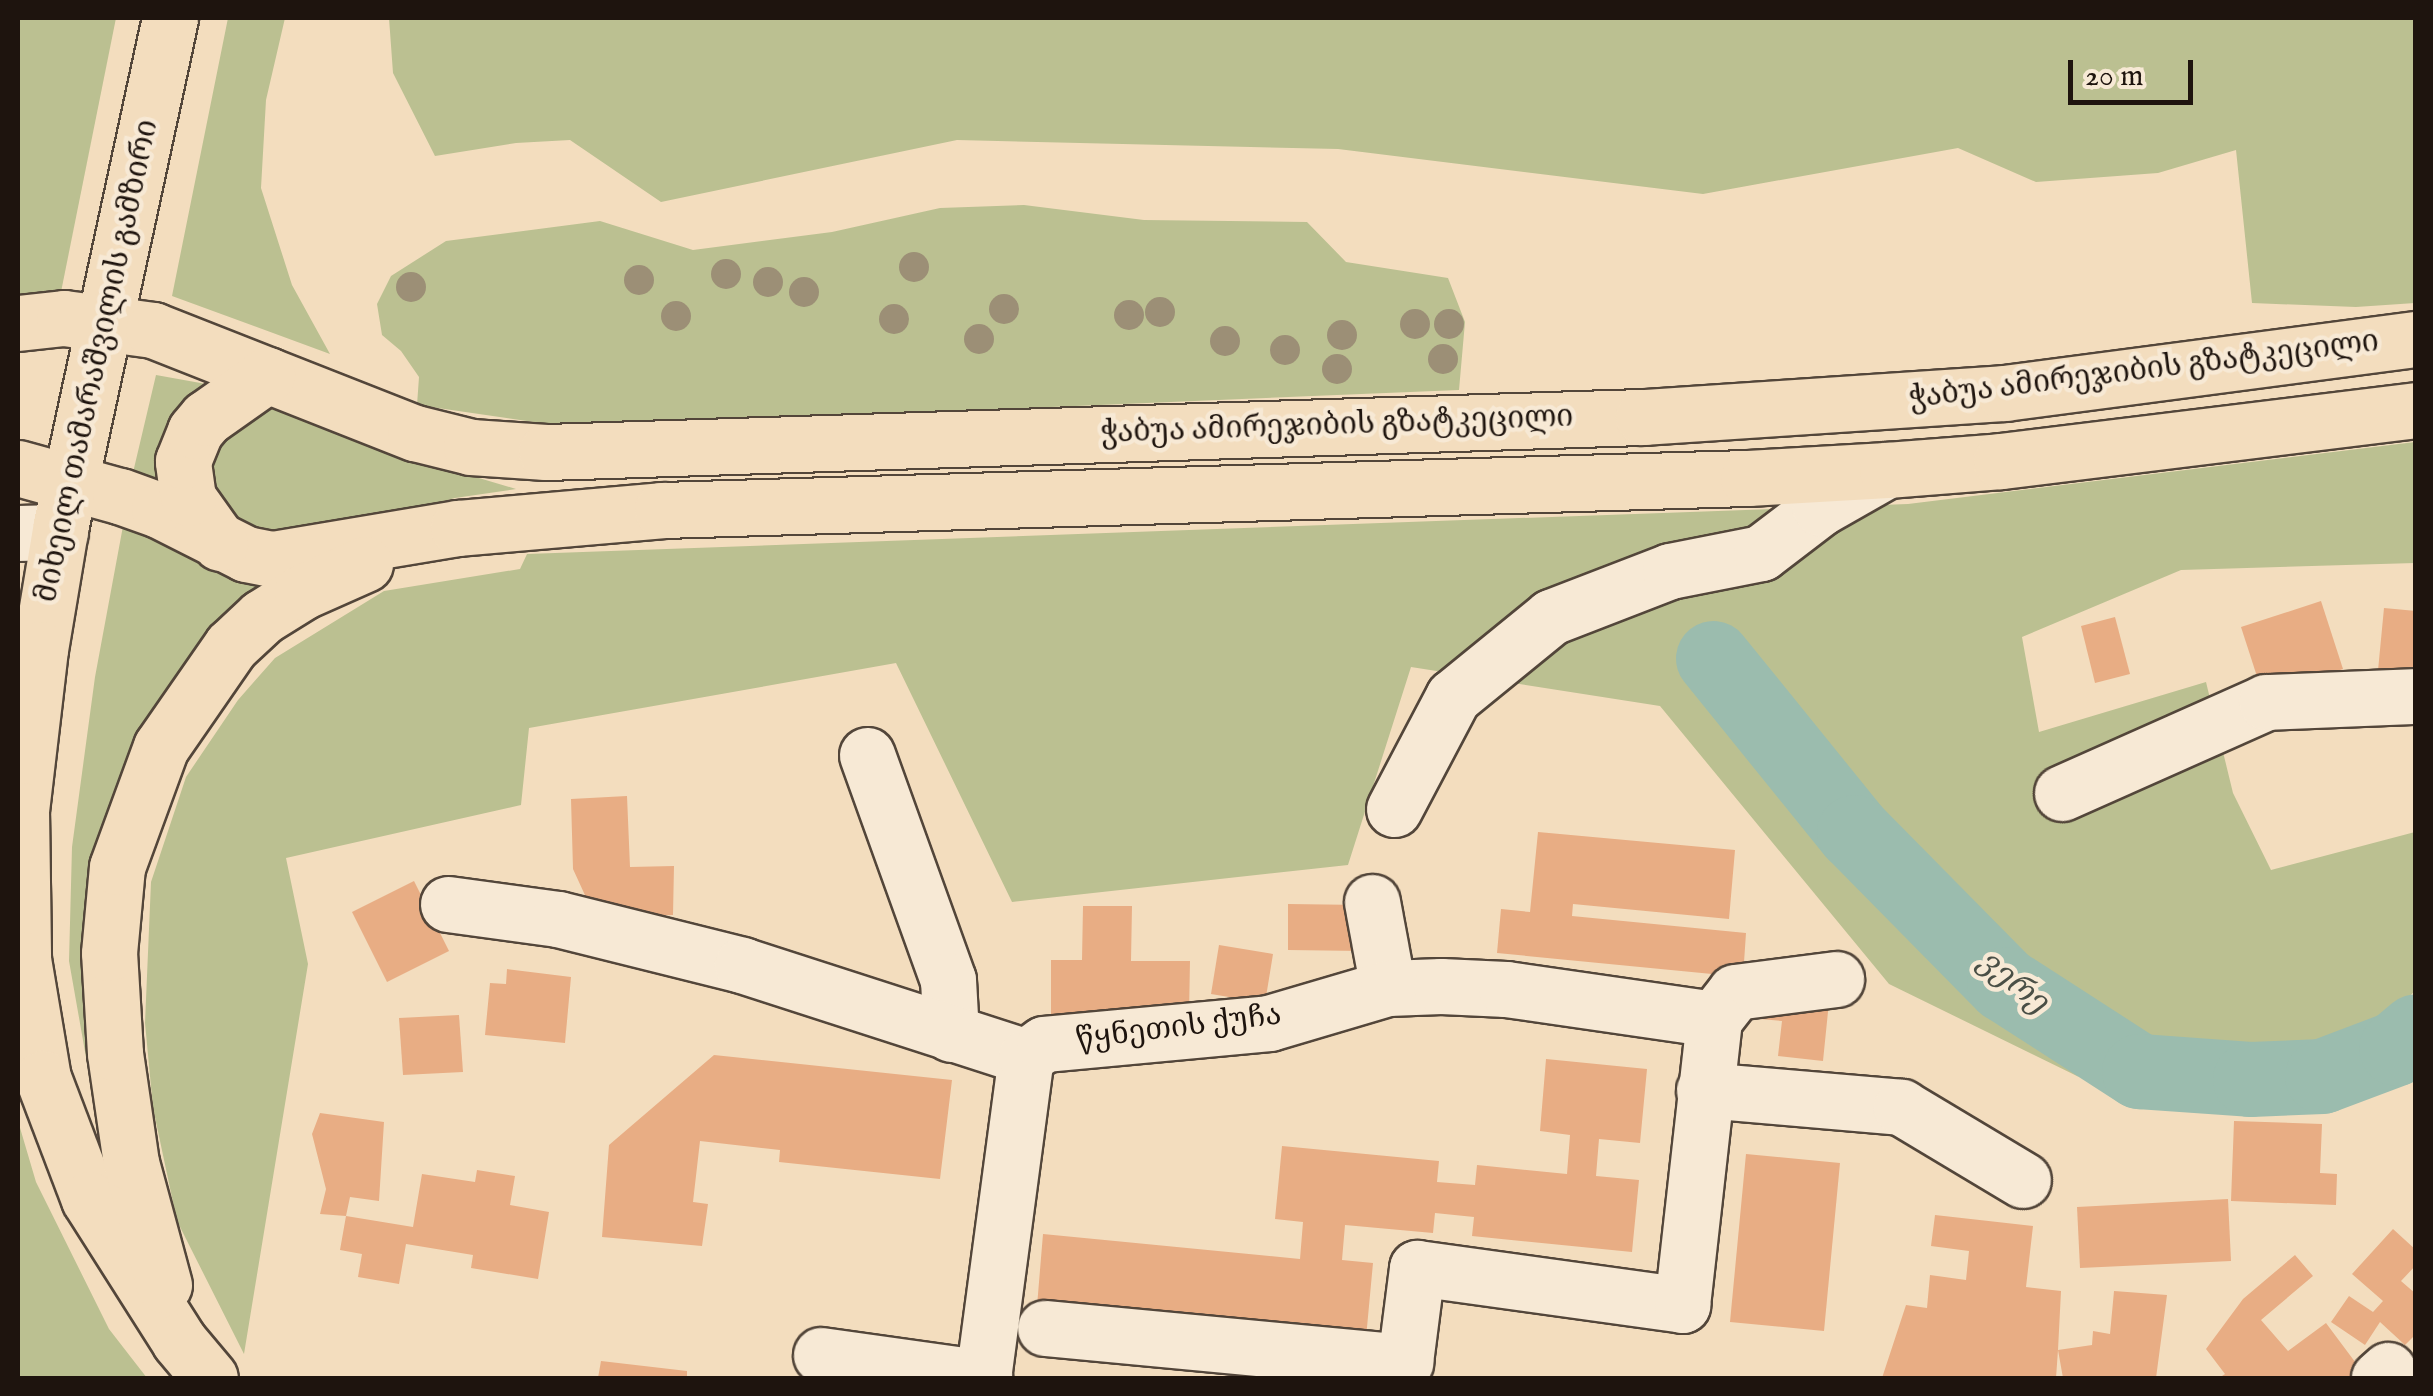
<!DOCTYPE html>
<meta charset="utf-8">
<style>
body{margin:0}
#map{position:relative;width:2433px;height:1396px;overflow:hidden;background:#f3ddbe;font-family:"IM FELL English","Noto Serif Georgian",serif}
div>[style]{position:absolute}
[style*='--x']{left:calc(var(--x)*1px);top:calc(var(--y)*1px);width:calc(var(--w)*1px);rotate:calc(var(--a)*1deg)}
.green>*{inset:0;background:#bbc091}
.river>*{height:75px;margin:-37.5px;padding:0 37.5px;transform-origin:37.5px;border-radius:37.5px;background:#9bbcae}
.building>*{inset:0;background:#e8ad84}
.roads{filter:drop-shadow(2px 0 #53463a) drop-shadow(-2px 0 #53463a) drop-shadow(0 2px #53463a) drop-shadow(0 -2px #53463a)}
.minor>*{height:55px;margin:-27.5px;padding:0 27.5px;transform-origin:27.5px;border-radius:27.5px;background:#f7e9d5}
.major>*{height:55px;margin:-27.5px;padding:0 27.5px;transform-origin:27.5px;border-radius:27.5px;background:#f3ddbe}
.trees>*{width:30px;height:30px;margin:-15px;border-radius:50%;background:#9c8f76}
span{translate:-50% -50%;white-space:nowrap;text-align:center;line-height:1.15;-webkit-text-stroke:9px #f7e9d5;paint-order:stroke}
.street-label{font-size:30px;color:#1e140e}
.water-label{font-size:32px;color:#4a4f46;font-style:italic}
.frame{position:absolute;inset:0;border:20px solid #1e140e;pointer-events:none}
.scale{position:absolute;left:2068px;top:60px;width:125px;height:45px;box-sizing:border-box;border:5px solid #1e140e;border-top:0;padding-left:12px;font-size:30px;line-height:35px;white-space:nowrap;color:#1e140e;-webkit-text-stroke:8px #f7e9d5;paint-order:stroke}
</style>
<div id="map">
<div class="green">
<div style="clip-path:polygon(18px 18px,116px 18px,60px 297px,18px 294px)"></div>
<div style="clip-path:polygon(228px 18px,285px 18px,266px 100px,261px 188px,292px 285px,330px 354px,172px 296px)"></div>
<div style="clip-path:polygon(389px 18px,2415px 18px,2415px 303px,2356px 307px,2252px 303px,2236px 150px,2158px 173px,2036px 182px,1958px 148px,1703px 194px,1338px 149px,957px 140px,661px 202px,570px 140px,516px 143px,435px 156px,393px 73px)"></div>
<div style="clip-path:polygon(1024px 205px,1144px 220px,1307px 222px,1346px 262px,1448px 278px,1465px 322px,1459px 390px,568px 427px,417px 405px,419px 377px,401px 351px,382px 335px,377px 304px,391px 276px,446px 241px,600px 221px,693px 250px,832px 232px,940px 208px)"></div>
<div style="clip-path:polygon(156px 375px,206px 384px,194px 396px,167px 487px,131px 481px)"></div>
<div style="clip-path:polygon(272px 402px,365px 444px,516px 489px,455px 498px,282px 544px,214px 508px,209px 445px)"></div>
<div style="clip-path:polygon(2415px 442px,2415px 563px,2181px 570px,2022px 637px,2039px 732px,2206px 682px,2233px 793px,2271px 870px,2415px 832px,2415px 991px,2396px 1009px,2307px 1053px,2132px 1050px,2019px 965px,1729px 644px,1697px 673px,1972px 985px,2079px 1077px,1889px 984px,1660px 706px,1411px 667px,1348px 865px,1012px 902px,896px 663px,529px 728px,521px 805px,286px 858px,308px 964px,244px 1354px,177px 1221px,153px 1108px,145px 1023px,151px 882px,186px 777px,238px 700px,275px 658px,384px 591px,520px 569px,527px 554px,1908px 504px)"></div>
<div style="clip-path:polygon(123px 526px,289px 577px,165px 693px,99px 1131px,69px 961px,72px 847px,95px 677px)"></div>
<div style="clip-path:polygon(18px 1121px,36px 1182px,109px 1329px,147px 1378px,18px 1378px)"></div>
</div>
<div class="river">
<div style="--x:1713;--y:658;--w:224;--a:51"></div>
<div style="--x:1854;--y:832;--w:214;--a:45.4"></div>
<div style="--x:2004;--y:984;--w:161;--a:32.8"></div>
<div style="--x:2139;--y:1071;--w:111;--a:4.1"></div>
<div style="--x:2250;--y:1079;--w:72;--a:-2.4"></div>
<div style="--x:2322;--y:1076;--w:79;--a:-20.7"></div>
<div style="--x:2396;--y:1048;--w:26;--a:-40"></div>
</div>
<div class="building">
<div style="clip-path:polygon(2321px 601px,2343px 669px,2263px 695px,2241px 627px)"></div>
<div style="clip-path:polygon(2384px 608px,2416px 611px,2416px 684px,2377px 681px)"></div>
<div style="clip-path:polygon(2115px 617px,2130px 674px,2095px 683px,2081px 626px)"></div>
<div style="clip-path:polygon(627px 796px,630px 867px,674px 866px,673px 915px,595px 917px,573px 869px,571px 799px)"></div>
<div style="clip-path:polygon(1538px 832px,1735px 850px,1729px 919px,1573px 904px,1572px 916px,1746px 933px,1743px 977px,1497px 953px,1501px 909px,1530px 912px)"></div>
<div style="clip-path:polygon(414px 881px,449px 951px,387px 982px,352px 912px)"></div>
<div style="clip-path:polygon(1288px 904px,1363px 905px,1362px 951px,1288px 950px)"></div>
<div style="clip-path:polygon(1083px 906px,1132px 906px,1131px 961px,1190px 961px,1189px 1015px,1051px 1014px,1051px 960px,1082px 960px)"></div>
<div style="clip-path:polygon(1219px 945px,1273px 954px,1265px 1003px,1211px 994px)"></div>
<div style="clip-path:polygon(507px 969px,571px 977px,565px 1043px,485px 1035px,490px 983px,506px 984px)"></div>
<div style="clip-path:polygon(1829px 1002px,1823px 1061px,1778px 1056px,1782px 1021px,1738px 1017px)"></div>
<div style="clip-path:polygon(459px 1015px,463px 1072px,403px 1075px,399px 1018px)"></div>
<div style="clip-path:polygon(714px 1055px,952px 1080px,940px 1179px,779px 1162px,780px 1150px,700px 1141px,693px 1202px,708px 1204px,702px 1246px,602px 1237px,609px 1145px)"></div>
<div style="clip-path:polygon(1546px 1059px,1647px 1069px,1640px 1143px,1599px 1139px,1596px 1176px,1639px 1180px,1632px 1252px,1472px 1236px,1474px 1217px,1435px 1213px,1433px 1233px,1345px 1225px,1342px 1260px,1373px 1263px,1366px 1338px,1037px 1306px,1043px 1234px,1300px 1259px,1303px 1222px,1275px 1219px,1282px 1146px,1439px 1161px,1437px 1182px,1475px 1185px,1477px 1165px,1567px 1174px,1570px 1135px,1540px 1131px)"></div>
<div style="clip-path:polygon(320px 1113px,384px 1122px,379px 1201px,350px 1197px,346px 1216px,320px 1214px,326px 1189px,312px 1134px)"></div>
<div style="clip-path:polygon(2234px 1121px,2322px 1124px,2320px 1173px,2337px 1174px,2336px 1205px,2231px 1201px)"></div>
<div style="clip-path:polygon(1746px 1154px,1840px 1163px,1824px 1331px,1730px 1322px)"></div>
<div style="clip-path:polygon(477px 1170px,515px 1176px,510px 1205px,549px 1212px,538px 1279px,471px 1268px,473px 1255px,406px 1244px,399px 1284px,358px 1277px,362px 1254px,340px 1250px,346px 1216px,413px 1227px,422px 1174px,475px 1182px)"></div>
<div style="clip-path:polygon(2228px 1199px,2231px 1261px,2080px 1268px,2077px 1207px)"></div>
<div style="clip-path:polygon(1935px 1215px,2033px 1226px,2026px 1287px,2061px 1291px,2058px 1350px,2092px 1345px,2093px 1331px,2110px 1334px,2114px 1291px,2167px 1295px,2156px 1378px,2063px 1378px,2058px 1350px,2056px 1378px,1882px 1378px,1906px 1305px,1927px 1308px,1930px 1275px,1966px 1280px,1969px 1251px,1931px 1246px)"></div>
<div style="clip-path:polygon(2393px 1229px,2416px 1250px,2416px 1265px,2401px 1281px,2416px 1294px,2416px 1334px,2405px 1345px,2380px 1322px,2365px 1345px,2331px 1322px,2349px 1296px,2373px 1312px,2383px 1301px,2352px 1274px)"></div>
<div style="clip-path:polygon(2295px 1255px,2313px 1276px,2261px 1320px,2288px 1351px,2326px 1323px,2367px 1378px,2219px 1378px,2225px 1374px,2206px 1349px,2243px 1299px)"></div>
<div style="clip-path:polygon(601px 1361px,687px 1371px,687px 1378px,598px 1378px)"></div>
</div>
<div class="roads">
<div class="minor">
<div style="--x:18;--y:533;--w:42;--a:-1.4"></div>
<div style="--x:867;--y:755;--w:239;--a:70.2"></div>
<div style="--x:948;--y:980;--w:54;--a:86.8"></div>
<div style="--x:2062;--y:793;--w:223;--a:-24"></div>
<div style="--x:2266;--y:702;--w:150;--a:-2.3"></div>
<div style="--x:1394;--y:809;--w:127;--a:-62.2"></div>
<div style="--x:1453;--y:697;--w:127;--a:-39.2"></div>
<div style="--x:1551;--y:617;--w:128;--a:-21.1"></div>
<div style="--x:1670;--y:571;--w:93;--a:-11.2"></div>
<div style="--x:1761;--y:553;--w:74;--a:-37.3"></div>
<div style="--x:1820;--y:508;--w:77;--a:-29.6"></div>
<div style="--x:1372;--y:902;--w:87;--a:79.5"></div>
<div style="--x:448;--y:904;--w:111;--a:7.8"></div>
<div style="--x:558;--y:919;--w:190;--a:14"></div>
<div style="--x:742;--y:965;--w:299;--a:17.9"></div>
<div style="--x:1704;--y:1090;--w:198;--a:4.9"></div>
<div style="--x:1901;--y:1107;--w:142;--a:30.9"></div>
<div style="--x:1045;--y:1328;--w:362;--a:5.4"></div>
<div style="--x:1405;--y:1362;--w:95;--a:-82.7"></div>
<div style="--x:1417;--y:1268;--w:268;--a:7.9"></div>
<div style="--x:1682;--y:1305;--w:288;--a:-83.6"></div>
<div style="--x:1714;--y:1019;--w:34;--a:-52"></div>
<div style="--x:1735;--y:992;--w:102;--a:-7.3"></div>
<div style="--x:821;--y:1355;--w:165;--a:8"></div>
<div style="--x:983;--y:1378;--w:324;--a:-82.4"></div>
<div style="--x:1026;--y:1057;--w:22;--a:-36"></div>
<div style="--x:1044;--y:1044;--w:226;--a:-5.3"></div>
<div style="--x:1269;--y:1023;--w:124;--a:-16.4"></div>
<div style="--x:1388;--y:988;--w:53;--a:-2.2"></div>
<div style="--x:1441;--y:986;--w:65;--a:2.6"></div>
<div style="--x:1506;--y:989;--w:210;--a:8.2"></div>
<div style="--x:2379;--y:1378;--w:12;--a:-42"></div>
</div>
<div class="major">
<div style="--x:170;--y:18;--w:518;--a:102.16"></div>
<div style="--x:61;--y:524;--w:127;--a:99.5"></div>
<div style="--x:40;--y:649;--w:162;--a:96.7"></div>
<div style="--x:21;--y:810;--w:149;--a:89.2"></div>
<div style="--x:23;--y:959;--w:121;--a:80.5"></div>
<div style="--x:43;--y:1078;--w:129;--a:69.2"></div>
<div style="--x:89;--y:1199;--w:168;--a:57.6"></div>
<div style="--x:179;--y:1341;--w:48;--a:50"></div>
<div style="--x:18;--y:323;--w:46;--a:-6.2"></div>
<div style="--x:64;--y:318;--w:90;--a:7.7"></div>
<div style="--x:153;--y:330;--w:282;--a:21.5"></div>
<div style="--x:415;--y:433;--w:58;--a:14"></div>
<div style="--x:471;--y:447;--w:75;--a:3.8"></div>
<div style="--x:546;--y:452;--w:1098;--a:-1.83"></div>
<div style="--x:1643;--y:417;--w:363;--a:-3.8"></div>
<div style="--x:2005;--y:393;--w:415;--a:-7.5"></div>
<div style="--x:18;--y:468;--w:106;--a:15.4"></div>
<div style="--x:120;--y:496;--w:41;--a:19.7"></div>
<div style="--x:159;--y:510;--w:97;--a:26.8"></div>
<div style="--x:246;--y:554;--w:26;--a:11"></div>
<div style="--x:272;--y:559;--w:189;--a:-9.5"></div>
<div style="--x:458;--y:528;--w:205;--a:-5"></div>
<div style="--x:662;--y:510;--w:1086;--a:-1.69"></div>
<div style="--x:1748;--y:478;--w:139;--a:-3.3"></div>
<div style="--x:1887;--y:470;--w:114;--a:-4.5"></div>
<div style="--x:2001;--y:461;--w:418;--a:-7"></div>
<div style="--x:220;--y:543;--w:55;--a:-125.4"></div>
<div style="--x:188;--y:498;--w:37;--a:-98"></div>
<div style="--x:183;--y:461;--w:32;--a:-68"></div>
<div style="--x:195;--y:431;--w:17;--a:-50"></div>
<div style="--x:206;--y:418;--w:75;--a:-35.2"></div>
<div style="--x:164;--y:1285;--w:126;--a:-105.1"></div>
<div style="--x:131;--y:1163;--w:111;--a:-98.3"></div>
<div style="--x:115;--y:1053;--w:100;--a:-93.4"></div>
<div style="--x:109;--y:953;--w:86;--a:-84.7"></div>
<div style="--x:117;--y:867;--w:128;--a:-69.9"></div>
<div style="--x:161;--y:747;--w:123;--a:-55.3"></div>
<div style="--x:231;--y:646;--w:42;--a:-43.1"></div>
<div style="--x:262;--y:617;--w:47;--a:-32"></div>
<div style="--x:302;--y:592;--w:69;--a:-24"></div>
</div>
</div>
<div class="trees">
<div style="left:914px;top:267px"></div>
<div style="left:726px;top:274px"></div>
<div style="left:639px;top:280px"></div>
<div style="left:768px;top:282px"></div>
<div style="left:411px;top:287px"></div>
<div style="left:804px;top:292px"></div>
<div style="left:1004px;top:309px"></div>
<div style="left:1160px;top:312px"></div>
<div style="left:1129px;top:315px"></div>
<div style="left:676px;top:316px"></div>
<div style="left:894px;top:319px"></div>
<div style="left:1415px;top:324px"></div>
<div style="left:1449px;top:324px"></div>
<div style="left:1342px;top:335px"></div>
<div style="left:979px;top:339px"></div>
<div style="left:1225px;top:341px"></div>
<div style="left:1285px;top:350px"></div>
<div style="left:1443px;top:359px"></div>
<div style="left:1337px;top:369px"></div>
</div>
<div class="street-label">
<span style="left:98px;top:361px;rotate:-78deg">მიხეილ თამარაშვილის გამზირი</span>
<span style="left:2144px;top:371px;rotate:-7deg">ჭაბუა ამირეჯიბის გზატკეცილი</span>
<span style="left:1337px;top:426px;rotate:-2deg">ჭაბუა ამირეჯიბის გზატკეცილი</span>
<span style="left:1179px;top:1028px;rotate:-7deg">წყნეთის ქუჩა</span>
</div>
<div class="water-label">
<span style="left:2012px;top:983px;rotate:39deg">ვერე</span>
</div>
<div class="frame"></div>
<div class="scale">20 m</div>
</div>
